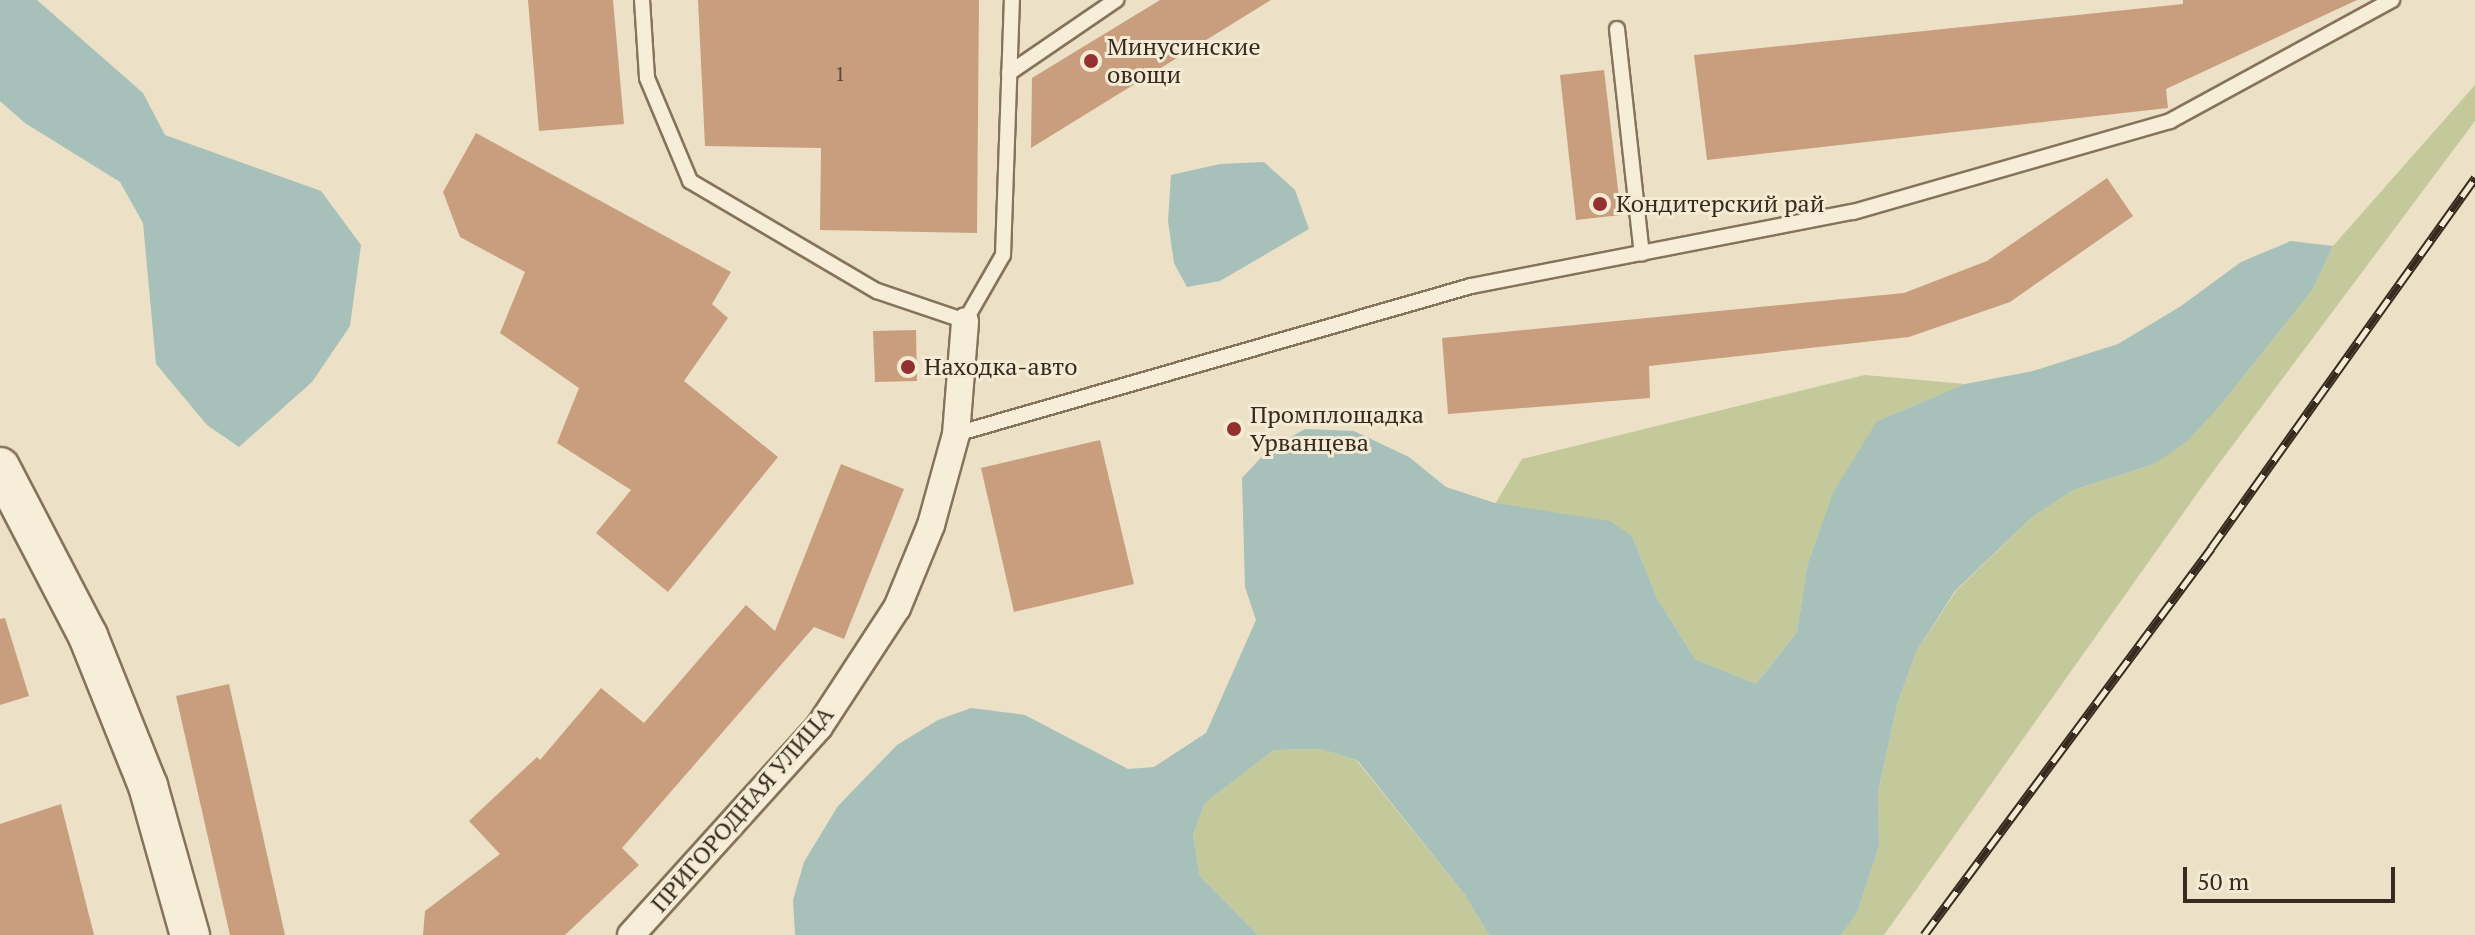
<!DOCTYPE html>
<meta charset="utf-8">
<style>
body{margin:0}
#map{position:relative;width:2475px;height:935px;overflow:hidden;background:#ece1c6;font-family:"PT Serif",serif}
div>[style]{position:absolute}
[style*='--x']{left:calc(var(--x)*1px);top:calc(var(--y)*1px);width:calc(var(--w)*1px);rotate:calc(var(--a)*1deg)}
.green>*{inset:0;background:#c3c99a}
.water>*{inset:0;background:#a7c0b9}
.building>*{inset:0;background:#c89e7e}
.roads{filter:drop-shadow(2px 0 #86735c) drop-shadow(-2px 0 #86735c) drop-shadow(0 2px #86735c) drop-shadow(0 -2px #86735c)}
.lane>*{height:14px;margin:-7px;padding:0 7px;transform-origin:7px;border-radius:7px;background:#f7eed9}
.street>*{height:26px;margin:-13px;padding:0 13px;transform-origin:13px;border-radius:13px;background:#f7eed9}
.secondary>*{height:38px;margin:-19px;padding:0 19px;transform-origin:19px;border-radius:19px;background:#f7eed9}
.rail>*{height:9px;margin-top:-4.5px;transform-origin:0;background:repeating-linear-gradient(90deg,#f4ebd5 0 18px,#372b1f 0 36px);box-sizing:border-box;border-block:2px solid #372b1f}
.dots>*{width:22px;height:22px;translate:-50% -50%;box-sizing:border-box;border:4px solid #f4ebd5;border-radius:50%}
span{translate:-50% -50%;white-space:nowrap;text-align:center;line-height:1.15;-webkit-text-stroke:6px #f4ebd5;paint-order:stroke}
.number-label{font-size:20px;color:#5b4837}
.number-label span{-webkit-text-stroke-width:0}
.poi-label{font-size:24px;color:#372b1f}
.left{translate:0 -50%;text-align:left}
.street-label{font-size:24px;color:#372b1f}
.scale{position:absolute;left:2183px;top:867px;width:212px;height:36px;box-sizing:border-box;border:4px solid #372b1f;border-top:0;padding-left:10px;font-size:24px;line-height:28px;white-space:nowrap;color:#372b1f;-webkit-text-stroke:6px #f4ebd5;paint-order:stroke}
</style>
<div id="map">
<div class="green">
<div style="clip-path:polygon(2475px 85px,2475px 121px,2206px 481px,1884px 935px,1841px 935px,1857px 912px,1879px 846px,1878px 792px,1897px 705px,1916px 652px,1956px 591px,2031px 518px,2073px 490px,2154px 464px,2219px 407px,2313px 289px,2333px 246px)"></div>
<div style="clip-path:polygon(1865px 375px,1965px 384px,1877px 421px,1807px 567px,1797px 632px,1756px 684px,1695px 659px,1658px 600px,1632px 536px,1495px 504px,1522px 459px)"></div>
<div style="clip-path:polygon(1323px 749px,1357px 761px,1465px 895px,1489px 935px,1258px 935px,1200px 876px,1193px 835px,1205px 803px,1274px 750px)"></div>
</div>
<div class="water">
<div style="clip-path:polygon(0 0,37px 0,143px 93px,165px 135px,321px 191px,361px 245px,350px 326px,312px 382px,239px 447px,207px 425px,156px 364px,143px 223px,120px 182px,25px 123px,0 101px)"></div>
<div style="clip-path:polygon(1264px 162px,1295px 190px,1309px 229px,1220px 281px,1187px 287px,1174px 263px,1168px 221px,1171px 175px,1220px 164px)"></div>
<div style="clip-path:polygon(2291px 241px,2333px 246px,2313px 289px,2219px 407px,2186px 442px,2154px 464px,2073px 490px,2031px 518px,1955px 591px,1916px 652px,1897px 705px,1878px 792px,1879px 846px,1857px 913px,1841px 935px,1489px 935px,1465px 895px,1358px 761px,1322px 749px,1274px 750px,1205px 803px,1193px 835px,1200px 876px,1258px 935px,795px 935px,793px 900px,804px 862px,838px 806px,897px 745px,938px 720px,971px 708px,1025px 715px,1128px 769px,1154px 767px,1206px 733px,1256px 620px,1245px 587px,1242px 478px,1268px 450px,1305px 429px,1354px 431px,1409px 457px,1446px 487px,1495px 503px,1610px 521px,1632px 536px,1658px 600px,1695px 659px,1756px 684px,1797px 632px,1807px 567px,1833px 493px,1877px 421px,1965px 384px,2033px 371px,2118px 344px,2181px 306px,2241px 262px)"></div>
</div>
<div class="building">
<div style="clip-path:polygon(528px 0,613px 0,624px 124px,539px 131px)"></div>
<div style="clip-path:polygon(698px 0,979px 0,977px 233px,820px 230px,821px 148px,705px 146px)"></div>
<div style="clip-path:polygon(1160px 0,1271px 0,1031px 148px,1032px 78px)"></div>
<div style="clip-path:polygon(2183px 0,2357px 0,2166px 89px,2168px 108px,1707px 160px,1694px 55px,2183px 4px)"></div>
<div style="clip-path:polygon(1604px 70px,1621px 215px,1576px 220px,1560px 75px)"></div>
<div style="clip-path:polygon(476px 133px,731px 272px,712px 304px,728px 318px,684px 381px,778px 457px,668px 592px,596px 533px,631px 490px,557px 443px,579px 388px,500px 333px,525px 272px,460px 237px,443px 192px)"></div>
<div style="clip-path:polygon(2107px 178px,2133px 216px,2010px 302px,1909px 337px,1649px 366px,1650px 398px,1448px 414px,1442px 338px,1904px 293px,1987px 261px)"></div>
<div style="clip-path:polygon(916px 330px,917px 381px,875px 382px,873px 331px)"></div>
<div style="clip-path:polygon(1100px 440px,1134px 584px,1014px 612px,981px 468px)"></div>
<div style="clip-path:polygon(841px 464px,904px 489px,844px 639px,814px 627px,622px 848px,639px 865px,565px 935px,423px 935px,425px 911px,500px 854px,469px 821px,537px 757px,540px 760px,601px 688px,644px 723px,746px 605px,775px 631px)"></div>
<div style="clip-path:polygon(5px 618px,29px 696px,0 705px,0 619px)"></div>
<div style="clip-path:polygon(229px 684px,285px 935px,230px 935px,176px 696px)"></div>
<div style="clip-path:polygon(61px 804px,94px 935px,0 935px,0 824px)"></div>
</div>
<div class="roads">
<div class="lane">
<div style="--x:642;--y:0;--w:78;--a:86.3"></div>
<div style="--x:647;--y:78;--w:112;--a:67.3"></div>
<div style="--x:690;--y:181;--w:217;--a:30.5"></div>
<div style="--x:877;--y:291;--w:93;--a:18.8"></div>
<div style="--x:965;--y:321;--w:76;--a:-60.1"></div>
<div style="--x:1003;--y:255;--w:255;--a:-88"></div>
<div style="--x:1617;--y:29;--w:226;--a:83.7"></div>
<div style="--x:1009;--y:73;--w:130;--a:-34.3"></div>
<div style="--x:956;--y:434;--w:536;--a:-16.03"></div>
<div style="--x:1471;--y:286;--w:389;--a:-11"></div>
<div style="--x:1853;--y:212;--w:330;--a:-16"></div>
<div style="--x:2170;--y:121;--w:253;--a:-28.6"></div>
</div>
<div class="street">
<div style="--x:631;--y:935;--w:280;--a:-47.9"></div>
<div style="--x:819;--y:727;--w:142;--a:-56.8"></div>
<div style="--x:897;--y:608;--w:90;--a:-67.7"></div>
<div style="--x:931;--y:525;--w:94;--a:-74.6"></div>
<div style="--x:956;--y:434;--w:113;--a:-85.4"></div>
</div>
<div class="secondary">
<div style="--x:0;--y:467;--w:191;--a:62.5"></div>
<div style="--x:88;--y:636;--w:162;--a:68.2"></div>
<div style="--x:148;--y:786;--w:155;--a:74.3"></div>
</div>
</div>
<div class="rail">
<div style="--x:1924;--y:935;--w:482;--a:-53.4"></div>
<div style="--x:2211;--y:548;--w:455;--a:-54.5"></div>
</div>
<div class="dots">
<div style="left:1091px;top:61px;background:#923130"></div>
<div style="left:1600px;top:204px;background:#923130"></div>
<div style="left:908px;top:367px;background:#923130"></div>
<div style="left:1234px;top:429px;background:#923130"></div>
</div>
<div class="number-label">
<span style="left:840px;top:73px">1</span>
</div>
<div class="poi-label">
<span class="left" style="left:1107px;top:61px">Минусинские<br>овощи</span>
<span class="left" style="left:1616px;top:204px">Кондитерский рай</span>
<span class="left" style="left:924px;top:367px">Находка-авто</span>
<span class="left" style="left:1250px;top:429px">Промплощадка<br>Урванцева</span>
</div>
<div class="street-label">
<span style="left:742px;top:809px;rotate:-49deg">ПРИГОРОДНАЯ УЛИЦА</span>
</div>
<div class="scale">50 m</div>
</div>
